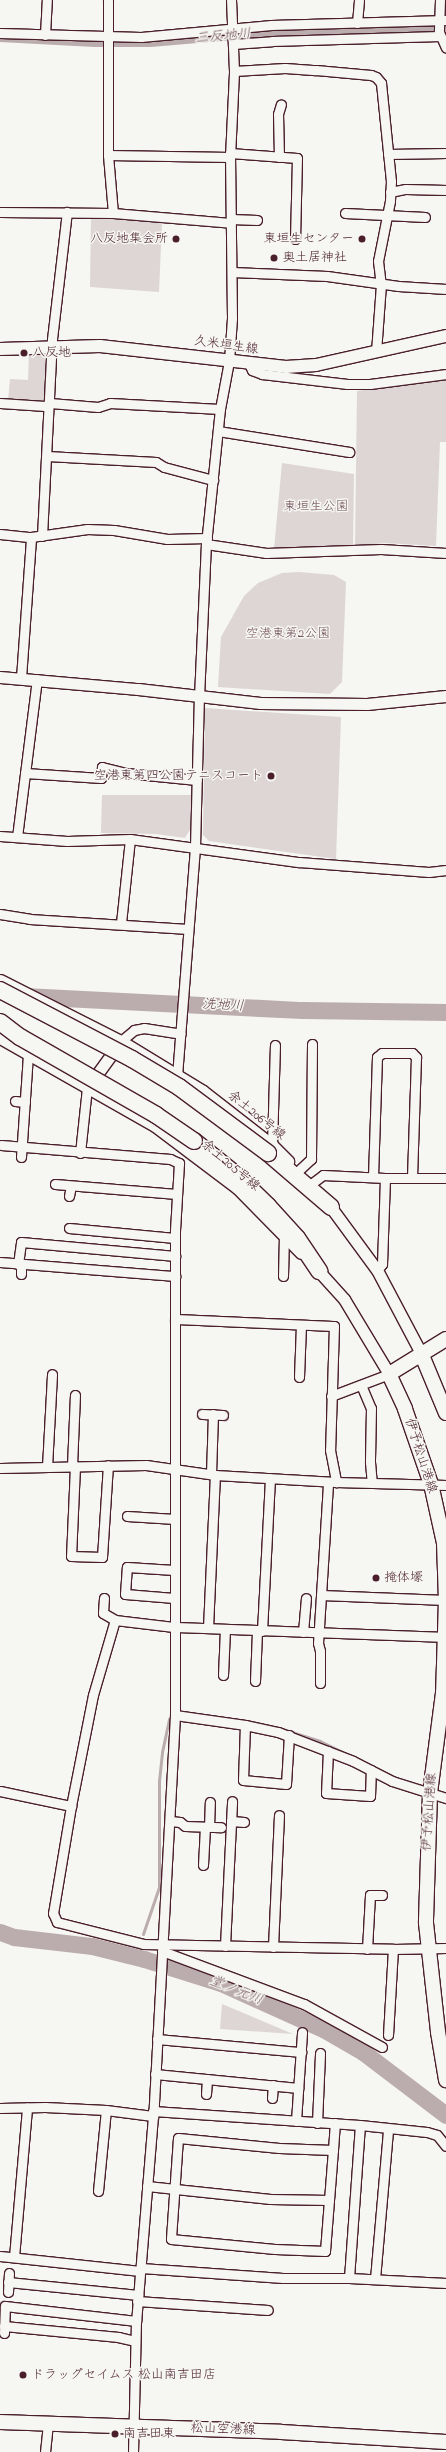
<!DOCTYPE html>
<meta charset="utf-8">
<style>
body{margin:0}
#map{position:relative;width:446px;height:2452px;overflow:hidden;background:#f6f6f2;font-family:"Indie Flower","Klee One",sans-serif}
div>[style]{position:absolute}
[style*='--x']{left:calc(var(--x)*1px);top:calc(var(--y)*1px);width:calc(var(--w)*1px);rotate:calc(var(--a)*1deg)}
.green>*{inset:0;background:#ddd6d5}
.water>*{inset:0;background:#bbadae}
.stream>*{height:3px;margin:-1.5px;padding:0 1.5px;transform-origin:1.5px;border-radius:1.5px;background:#bbadae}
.river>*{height:17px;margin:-8.5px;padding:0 8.5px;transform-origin:8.5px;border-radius:8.5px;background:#bbadae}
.roads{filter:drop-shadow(1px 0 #4a1f2b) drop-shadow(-1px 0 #4a1f2b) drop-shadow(0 1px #4a1f2b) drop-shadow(0 -1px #4a1f2b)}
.minor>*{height:9px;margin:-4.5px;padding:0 4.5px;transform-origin:4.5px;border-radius:4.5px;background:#f6f6f2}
.tertiary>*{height:11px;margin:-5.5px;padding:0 5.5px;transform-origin:5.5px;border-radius:5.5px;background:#f6f6f2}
.secondary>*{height:12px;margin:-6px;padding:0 6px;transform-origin:6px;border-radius:6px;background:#f6f6f2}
.primary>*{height:14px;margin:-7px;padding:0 7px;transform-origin:7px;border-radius:7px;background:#f6f6f2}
.motorway>*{height:16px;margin:-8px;padding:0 8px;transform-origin:8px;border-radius:8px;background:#f6f6f2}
.bridges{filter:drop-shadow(1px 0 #4a1f2b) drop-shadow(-1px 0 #4a1f2b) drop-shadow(0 1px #4a1f2b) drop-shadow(0 -1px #4a1f2b)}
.motorway-bridge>*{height:16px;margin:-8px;padding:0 8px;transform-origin:8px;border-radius:8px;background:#f6f6f2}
.dots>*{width:11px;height:11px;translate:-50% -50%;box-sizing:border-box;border:2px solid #f6f6f2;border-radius:50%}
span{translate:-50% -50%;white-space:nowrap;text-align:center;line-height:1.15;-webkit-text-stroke:3px #f6f6f2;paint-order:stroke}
.poi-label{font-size:13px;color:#4a1f2b}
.right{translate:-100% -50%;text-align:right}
.left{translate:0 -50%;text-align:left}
.street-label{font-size:13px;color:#4a1f2b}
.park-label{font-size:13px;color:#6f4d56}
.water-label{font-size:14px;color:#6c4a52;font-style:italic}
</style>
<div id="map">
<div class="green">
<div style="clip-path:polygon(113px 215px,162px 222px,159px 292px,90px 287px,91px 216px)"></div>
<div style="clip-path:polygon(29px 352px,51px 353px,48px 401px,8px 401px,10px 379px,28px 380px)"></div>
<div style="clip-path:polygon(446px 378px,446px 442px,440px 442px,436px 546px,385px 543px,355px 546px,357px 391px)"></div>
<div style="clip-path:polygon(282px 463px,354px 474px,353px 545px,274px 549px)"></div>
<div style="clip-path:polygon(299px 572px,334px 575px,346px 582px,342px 682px,330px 694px,218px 687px,221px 637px,244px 596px,258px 583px,282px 573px)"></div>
<div style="clip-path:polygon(205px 708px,341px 717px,336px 859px,209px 841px,203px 835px)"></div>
<div style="clip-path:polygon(102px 795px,191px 795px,191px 828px,185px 838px,156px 834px,101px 833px)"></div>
<div style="clip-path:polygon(222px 2004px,293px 2034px,220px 2029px)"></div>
</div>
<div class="water">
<div style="clip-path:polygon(446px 23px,446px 31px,279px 36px,151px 47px,94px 47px,0 42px,0 35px,44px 38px,275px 28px)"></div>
</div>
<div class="stream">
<div style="--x:247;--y:1721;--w:33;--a:12"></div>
<div style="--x:279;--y:1728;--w:43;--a:17.6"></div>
<div style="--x:320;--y:1741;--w:87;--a:26"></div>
<div style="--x:143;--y:1934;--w:50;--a:-71.2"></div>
<div style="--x:159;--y:1887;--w:106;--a:-90"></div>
<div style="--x:159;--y:1781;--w:29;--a:-84"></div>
<div style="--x:162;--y:1752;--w:34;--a:-78"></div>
</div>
<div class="river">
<div style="--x:24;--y:996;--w:279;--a:2.9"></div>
<div style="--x:303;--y:1010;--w:143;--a:0.8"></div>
<div style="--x:0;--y:1932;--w:15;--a:20"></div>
<div style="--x:14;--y:1937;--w:79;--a:6.6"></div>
<div style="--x:92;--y:1946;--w:54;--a:14"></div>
<div style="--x:144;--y:1959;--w:81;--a:17.3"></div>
<div style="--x:221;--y:1983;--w:112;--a:24.3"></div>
<div style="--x:323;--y:2029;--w:46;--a:29.9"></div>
<div style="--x:363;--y:2052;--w:104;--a:37.2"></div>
</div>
<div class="roads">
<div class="minor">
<div style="--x:108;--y:0;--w:155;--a:90"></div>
<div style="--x:108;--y:155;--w:58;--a:85.1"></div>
<div style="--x:113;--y:213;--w:118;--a:4.8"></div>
<div style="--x:440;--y:0;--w:32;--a:92"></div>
<div style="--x:439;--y:32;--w:17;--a:66"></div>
<div style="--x:357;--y:23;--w:23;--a:-85"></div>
<div style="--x:0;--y:33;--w:141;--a:1.6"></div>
<div style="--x:141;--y:37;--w:131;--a:-5.3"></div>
<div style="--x:271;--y:25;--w:175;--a:-1.6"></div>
<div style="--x:45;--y:35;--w:35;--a:-87"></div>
<div style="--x:233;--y:44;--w:39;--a:-4"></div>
<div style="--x:272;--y:41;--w:168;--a:-1.7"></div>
<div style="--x:234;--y:71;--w:51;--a:-3.4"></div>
<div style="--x:285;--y:68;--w:31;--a:4"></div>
<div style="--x:316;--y:70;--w:55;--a:5.2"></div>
<div style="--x:371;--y:75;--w:5;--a:22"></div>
<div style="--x:376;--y:77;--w:8;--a:50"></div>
<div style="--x:381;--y:83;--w:99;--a:84.2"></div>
<div style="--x:391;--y:181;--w:20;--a:93"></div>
<div style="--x:390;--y:201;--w:61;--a:101.3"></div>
<div style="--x:378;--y:261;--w:23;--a:83"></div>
<div style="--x:381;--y:284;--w:68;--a:94.2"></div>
<div style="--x:230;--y:153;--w:67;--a:4.3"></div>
<div style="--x:297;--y:158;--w:81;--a:91.4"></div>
<div style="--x:388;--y:154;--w:58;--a:-1"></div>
<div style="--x:108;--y:155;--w:122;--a:0.9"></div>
<div style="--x:279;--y:157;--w:43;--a:-91.3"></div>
<div style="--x:278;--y:114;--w:10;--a:-73"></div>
<div style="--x:390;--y:192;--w:16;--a:-11"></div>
<div style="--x:406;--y:189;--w:40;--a:1.4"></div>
<div style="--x:0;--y:212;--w:113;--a:0.5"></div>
<div style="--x:345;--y:213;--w:80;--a:2.9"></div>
<div style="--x:231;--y:219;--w:26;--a:2"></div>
<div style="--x:232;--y:272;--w:95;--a:2.4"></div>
<div style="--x:327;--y:276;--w:72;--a:8"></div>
<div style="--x:398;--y:286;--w:48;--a:3.6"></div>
<div style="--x:249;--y:364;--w:7;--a:63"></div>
<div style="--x:252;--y:370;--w:11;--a:22"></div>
<div style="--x:262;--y:374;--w:86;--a:6.7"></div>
<div style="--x:347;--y:384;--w:23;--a:0"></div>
<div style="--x:370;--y:384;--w:77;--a:-7.5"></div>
<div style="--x:0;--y:403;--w:45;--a:3.8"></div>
<div style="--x:45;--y:406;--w:6;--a:-31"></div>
<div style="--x:50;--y:403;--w:48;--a:4.8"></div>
<div style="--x:98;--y:407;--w:13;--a:-18"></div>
<div style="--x:110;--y:403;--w:110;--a:3.1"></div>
<div style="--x:218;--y:431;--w:133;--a:9.1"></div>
<div style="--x:47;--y:456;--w:109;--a:3.2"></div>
<div style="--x:156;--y:462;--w:9;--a:32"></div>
<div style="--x:164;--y:467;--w:51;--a:14.9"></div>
<div style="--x:0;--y:534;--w:31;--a:6"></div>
<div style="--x:31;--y:537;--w:57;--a:-8.1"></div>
<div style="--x:87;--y:529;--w:27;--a:2"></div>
<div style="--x:114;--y:530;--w:54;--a:9.6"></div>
<div style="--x:167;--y:539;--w:40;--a:-1.4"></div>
<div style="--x:42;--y:536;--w:197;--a:-87.1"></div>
<div style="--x:52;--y:339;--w:128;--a:-83.3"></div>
<div style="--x:206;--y:544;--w:61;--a:8.5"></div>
<div style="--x:266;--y:553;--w:115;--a:-2"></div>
<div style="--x:381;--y:549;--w:65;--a:3.5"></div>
<div style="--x:21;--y:678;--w:141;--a:-85.9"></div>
<div style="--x:25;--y:773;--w:76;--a:3.8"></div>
<div style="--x:101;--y:778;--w:11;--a:-85"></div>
<div style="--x:102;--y:767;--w:25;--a:14"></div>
<div style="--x:126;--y:773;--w:71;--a:5.6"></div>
<div style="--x:0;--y:836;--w:67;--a:4.3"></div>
<div style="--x:67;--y:841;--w:63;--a:-1.8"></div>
<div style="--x:130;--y:839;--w:171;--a:7.8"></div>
<div style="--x:299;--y:862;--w:130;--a:4.4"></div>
<div style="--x:429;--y:872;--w:17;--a:-7"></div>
<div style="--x:17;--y:837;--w:159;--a:-82.8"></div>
<div style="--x:0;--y:914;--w:30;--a:9"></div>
<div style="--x:30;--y:919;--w:158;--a:3.6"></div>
<div style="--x:121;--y:923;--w:84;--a:-83.9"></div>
<div style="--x:121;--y:1041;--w:17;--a:-40"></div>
<div style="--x:134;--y:1030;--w:10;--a:-11"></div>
<div style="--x:144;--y:1028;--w:37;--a:9"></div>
<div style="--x:177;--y:1076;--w:230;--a:-85.5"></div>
<div style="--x:195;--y:847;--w:150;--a:-88.5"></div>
<div style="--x:199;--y:697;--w:153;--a:-87.4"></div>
<div style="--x:206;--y:544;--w:136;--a:-84.1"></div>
<div style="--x:220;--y:409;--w:49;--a:-79.4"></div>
<div style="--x:229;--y:361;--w:43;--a:-86"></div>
<div style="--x:232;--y:318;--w:161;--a:-90.7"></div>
<div style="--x:230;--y:157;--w:86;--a:-87.3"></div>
<div style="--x:234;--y:71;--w:71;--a:-92.4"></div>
<div style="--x:15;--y:1101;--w:10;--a:6"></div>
<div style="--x:1;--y:1145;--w:170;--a:4.7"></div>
<div style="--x:170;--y:1159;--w:10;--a:24"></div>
<div style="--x:179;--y:1163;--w:68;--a:93.4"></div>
<div style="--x:175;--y:1231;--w:484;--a:90"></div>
<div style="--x:175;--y:1715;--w:402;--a:93.1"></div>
<div style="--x:153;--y:2116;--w:206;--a:94.7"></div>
<div style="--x:136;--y:2321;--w:131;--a:91.3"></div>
<div style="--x:272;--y:1145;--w:100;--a:-88.3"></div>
<div style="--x:80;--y:1153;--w:66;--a:-83.9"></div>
<div style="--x:21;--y:1157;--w:103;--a:-86.1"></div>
<div style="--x:298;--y:1171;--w:18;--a:-43"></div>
<div style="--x:311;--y:1159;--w:115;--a:-89.5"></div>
<div style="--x:373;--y:1177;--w:120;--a:-88.1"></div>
<div style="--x:377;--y:1057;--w:6;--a:-39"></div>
<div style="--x:382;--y:1053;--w:30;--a:0"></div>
<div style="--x:412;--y:1053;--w:6;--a:45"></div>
<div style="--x:416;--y:1057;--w:121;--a:91.9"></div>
<div style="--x:55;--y:1184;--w:122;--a:4.7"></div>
<div style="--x:311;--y:1184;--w:15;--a:-37"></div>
<div style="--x:323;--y:1175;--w:62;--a:2.8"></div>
<div style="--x:385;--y:1178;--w:61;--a:0"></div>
<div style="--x:69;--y:1196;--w:10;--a:-79"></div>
<div style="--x:69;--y:1228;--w:106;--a:5.4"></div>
<div style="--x:0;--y:1262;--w:176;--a:4.6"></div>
<div style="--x:18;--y:1264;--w:22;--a:-82"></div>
<div style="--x:21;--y:1242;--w:155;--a:5.2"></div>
<div style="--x:377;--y:1270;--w:8;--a:-50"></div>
<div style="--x:382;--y:1264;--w:86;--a:-88"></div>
<div style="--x:21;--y:1274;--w:10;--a:-90"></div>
<div style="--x:283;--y:1276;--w:40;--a:-88.6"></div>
<div style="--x:175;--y:1319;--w:159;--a:2.5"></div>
<div style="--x:334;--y:1326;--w:124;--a:91.8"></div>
<div style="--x:330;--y:1450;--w:33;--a:79"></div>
<div style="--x:299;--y:1377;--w:51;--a:-87.8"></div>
<div style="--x:361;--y:1385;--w:25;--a:67"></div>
<div style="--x:371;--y:1408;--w:54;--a:91.1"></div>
<div style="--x:370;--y:1462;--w:21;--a:85"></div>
<div style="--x:331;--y:1396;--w:62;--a:-20.8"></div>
<div style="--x:202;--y:1414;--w:21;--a:3"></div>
<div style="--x:72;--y:1466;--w:71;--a:-87.6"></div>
<div style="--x:75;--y:1466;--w:90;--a:92.5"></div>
<div style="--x:71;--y:1556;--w:31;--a:2"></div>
<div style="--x:102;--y:1557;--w:92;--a:-86.3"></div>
<div style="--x:47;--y:1467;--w:93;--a:-86.9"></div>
<div style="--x:0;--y:1468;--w:146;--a:-1.2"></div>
<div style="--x:146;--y:1465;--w:70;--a:8.2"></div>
<div style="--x:215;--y:1475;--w:121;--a:3.3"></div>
<div style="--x:336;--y:1482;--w:110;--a:1.6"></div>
<div style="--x:211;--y:1474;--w:60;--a:-88.1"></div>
<div style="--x:127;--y:1516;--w:48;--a:3.6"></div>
<div style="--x:321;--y:1595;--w:125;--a:2.3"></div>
<div style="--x:104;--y:1598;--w:15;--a:94"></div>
<div style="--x:103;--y:1613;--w:14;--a:30"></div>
<div style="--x:174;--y:1598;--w:49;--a:-175.3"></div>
<div style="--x:125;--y:1594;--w:27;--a:-86"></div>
<div style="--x:127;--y:1567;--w:47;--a:3.7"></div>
<div style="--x:208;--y:1628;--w:153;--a:-87.4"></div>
<div style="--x:262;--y:1631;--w:153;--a:-87"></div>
<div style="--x:303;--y:1632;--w:34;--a:-85"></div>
<div style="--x:223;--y:1675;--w:46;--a:-87.5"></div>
<div style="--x:255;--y:1681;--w:50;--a:-87.7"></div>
<div style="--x:320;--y:1683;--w:32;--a:-90"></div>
<div style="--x:320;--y:1651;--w:8;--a:-104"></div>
<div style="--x:318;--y:1643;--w:161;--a:-86.4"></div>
<div style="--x:175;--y:1715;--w:71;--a:8.1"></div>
<div style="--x:245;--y:1725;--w:34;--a:12"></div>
<div style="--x:278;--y:1732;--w:80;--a:21.1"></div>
<div style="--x:353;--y:1761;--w:44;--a:27.1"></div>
<div style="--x:392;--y:1781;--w:57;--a:17.5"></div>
<div style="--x:245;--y:1725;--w:55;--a:92.1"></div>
<div style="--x:243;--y:1780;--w:43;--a:5.3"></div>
<div style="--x:286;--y:1784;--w:49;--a:-86.5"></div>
<div style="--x:328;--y:1751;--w:42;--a:92.7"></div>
<div style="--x:326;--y:1793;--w:44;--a:3.9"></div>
<div style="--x:370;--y:1796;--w:26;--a:-88"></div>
<div style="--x:0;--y:1791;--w:73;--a:11.9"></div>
<div style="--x:71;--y:1806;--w:109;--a:99.5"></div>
<div style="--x:53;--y:1913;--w:10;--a:66"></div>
<div style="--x:57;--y:1922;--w:89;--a:14.3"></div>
<div style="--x:143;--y:1944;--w:250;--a:1.1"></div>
<div style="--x:393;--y:1949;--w:53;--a:-1.1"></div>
<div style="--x:71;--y:1806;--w:113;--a:-78.8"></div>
<div style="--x:93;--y:1695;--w:78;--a:-73.7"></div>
<div style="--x:115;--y:1620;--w:59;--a:6.8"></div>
<div style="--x:174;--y:1627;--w:270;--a:2.1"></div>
<div style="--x:170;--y:1821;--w:10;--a:6"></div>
<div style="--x:180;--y:1822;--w:6;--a:39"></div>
<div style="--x:185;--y:1826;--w:36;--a:2"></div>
<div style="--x:231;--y:1821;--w:13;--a:4"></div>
<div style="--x:209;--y:1827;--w:25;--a:-88"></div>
<div style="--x:203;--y:1865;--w:38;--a:-87"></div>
<div style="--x:225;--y:1946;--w:145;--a:-87.2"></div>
<div style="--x:273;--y:1947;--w:132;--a:-87.4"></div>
<div style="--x:367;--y:1949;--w:54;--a:-86.8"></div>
<div style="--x:370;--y:1895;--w:12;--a:0"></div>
<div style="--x:162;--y:1951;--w:152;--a:20.5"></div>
<div style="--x:304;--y:2004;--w:89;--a:28.9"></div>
<div style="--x:388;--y:2035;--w:86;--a:-86.7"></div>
<div style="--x:157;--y:2039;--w:145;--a:5.2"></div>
<div style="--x:155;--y:2074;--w:144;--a:5.6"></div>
<div style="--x:206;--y:2094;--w:15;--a:-86"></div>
<div style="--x:272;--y:2098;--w:13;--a:-86"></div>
<div style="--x:0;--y:2108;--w:45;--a:-1.3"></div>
<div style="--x:45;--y:2107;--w:61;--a:2.8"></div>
<div style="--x:106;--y:2110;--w:47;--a:7.3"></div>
<div style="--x:153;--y:2111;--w:207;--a:3.9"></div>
<div style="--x:360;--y:2125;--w:67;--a:6"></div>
<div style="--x:427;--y:2132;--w:10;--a:17"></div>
<div style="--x:437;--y:2135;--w:14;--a:51"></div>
<div style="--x:296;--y:2121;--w:89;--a:-86.1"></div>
<div style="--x:317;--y:2123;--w:70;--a:-87.5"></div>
<div style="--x:333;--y:2150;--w:54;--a:-177.9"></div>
<div style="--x:279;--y:2148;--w:101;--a:-174.3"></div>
<div style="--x:178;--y:2138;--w:101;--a:94"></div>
<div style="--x:171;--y:2239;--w:104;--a:5.5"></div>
<div style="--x:275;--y:2249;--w:50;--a:2.3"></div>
<div style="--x:325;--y:2251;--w:101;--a:-85.5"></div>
<div style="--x:333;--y:2150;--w:27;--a:-86"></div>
<div style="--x:147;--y:2186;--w:124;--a:6"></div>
<div style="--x:270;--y:2199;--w:59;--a:1"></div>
<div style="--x:98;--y:2191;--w:81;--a:-84.4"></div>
<div style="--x:0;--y:2256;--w:141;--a:6.1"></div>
<div style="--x:14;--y:2257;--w:150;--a:-85"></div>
<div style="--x:141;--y:2268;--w:142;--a:4"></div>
<div style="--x:283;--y:2278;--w:66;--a:0"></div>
<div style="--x:349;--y:2278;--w:97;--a:3"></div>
<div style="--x:349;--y:2278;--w:153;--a:-85.9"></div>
<div style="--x:375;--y:2279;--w:150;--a:-85"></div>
<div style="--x:8;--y:2282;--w:131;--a:5.7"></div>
<div style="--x:8;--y:2292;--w:19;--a:-87"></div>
<div style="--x:137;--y:2301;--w:131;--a:3.9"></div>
<div style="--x:4;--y:2326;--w:115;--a:5.5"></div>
<div style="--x:118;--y:2337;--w:17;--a:13"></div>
<div style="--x:4;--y:2333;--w:27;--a:-88"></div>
<div style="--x:5;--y:2306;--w:132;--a:6.5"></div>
<div style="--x:45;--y:2452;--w:28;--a:-84"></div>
</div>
<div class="tertiary">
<div style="--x:0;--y:677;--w:139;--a:5"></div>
<div style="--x:138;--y:689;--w:123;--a:6.5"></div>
<div style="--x:260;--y:703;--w:107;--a:0.5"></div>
<div style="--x:367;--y:704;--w:79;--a:-5.8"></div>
<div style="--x:0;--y:980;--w:136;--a:26.8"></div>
<div style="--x:121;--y:1041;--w:96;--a:31.4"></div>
<div style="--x:203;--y:1091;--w:88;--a:38"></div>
<div style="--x:272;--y:1145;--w:23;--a:45"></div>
<div style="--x:0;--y:1038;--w:178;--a:29.6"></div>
<div style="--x:155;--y:1126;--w:103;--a:37.1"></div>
<div style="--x:237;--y:1188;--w:91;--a:45.4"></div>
<div style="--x:90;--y:1084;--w:49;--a:-54.1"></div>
<div style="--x:327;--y:1202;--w:84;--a:53.7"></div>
<div style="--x:377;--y:1270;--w:94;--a:62.1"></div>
<div style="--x:315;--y:1267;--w:43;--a:47.8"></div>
<div style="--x:344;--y:1299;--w:87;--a:59"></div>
</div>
<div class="secondary">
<div style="--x:0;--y:349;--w:100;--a:-1.7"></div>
<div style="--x:100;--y:346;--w:187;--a:6.4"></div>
<div style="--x:286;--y:367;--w:30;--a:-4"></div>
<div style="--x:316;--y:365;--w:133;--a:-12.6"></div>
</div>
<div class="primary">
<div style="--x:446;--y:1339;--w:67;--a:148.4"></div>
<div style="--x:389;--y:1374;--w:38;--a:65"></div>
<div style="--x:405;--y:1409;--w:79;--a:70.9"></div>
<div style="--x:431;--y:1484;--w:60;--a:77.6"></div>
<div style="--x:444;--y:1543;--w:57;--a:88"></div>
<div style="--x:446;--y:1600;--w:93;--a:91.8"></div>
<div style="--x:443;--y:1693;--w:101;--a:97.4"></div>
<div style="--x:430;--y:1793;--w:130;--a:91.8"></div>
<div style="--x:426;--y:1923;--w:110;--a:83.7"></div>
<div style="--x:438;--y:2032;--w:49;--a:80.5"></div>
<div style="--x:421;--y:1353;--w:65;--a:67.4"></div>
<div style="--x:0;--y:2422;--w:281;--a:2"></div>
<div style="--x:281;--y:2432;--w:165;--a:3.5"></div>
</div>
<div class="motorway">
<div style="--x:194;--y:1141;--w:53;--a:38.8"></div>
<div style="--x:235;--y:1174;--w:46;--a:44.1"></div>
<div style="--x:268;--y:1206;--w:43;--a:47.8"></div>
<div style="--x:297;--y:1238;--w:40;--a:56"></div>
<div style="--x:268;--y:1153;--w:83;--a:40.6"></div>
</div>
</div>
<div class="bridges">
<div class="motorway-bridge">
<div style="--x:0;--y:990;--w:149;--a:27.6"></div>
<div style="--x:132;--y:1059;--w:55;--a:30.8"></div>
<div style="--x:179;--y:1087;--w:111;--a:36.6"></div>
<div style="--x:0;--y:1022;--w:25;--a:37"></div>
<div style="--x:20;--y:1037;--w:157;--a:29.8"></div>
<div style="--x:156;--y:1115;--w:46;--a:34.4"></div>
</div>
</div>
<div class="dots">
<div style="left:176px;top:239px;background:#4a1f2b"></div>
<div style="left:362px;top:239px;background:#4a1f2b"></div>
<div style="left:274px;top:258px;background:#4a1f2b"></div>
<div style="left:24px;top:353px;background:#4a1f2b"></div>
<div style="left:271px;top:776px;background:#4a1f2b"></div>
<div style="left:376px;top:1578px;background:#4a1f2b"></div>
<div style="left:23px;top:2375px;background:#4a1f2b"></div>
<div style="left:115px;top:2434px;background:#4a1f2b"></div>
</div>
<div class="poi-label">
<span class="right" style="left:168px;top:239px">八反地集会所</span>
<span class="right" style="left:354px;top:239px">東垣生センター</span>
<span class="left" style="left:282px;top:258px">奥土居神社</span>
<span class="left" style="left:32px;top:353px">八反地</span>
<span class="right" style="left:263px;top:776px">空港東第四公園テニスコート</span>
<span class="left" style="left:384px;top:1578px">掩体壕</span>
<span class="left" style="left:31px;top:2375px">ドラッグセイムス 松山南吉田店</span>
<span class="left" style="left:123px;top:2434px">南吉田東</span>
</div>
<div class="street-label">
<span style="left:226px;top:346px;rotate:8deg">久米垣生線</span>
<span style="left:256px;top:1116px;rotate:39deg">余土206号線</span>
<span style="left:230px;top:1166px;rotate:40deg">余土205号線</span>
<span style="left:420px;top:1456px;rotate:72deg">伊予松山港線</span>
<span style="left:430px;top:1812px;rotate:-86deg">伊予松山港線</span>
<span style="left:223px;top:2430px;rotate:2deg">松山空港線</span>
</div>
<div class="park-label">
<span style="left:316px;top:507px">東垣生公園</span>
<span style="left:288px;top:634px">空港東第2公園</span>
</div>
<div class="water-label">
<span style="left:223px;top:37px;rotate:-5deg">三反地川</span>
<span style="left:223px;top:1006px;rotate:3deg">洗地川</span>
<span style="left:236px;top:1991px;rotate:22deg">堂ノ元川</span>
</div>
</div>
